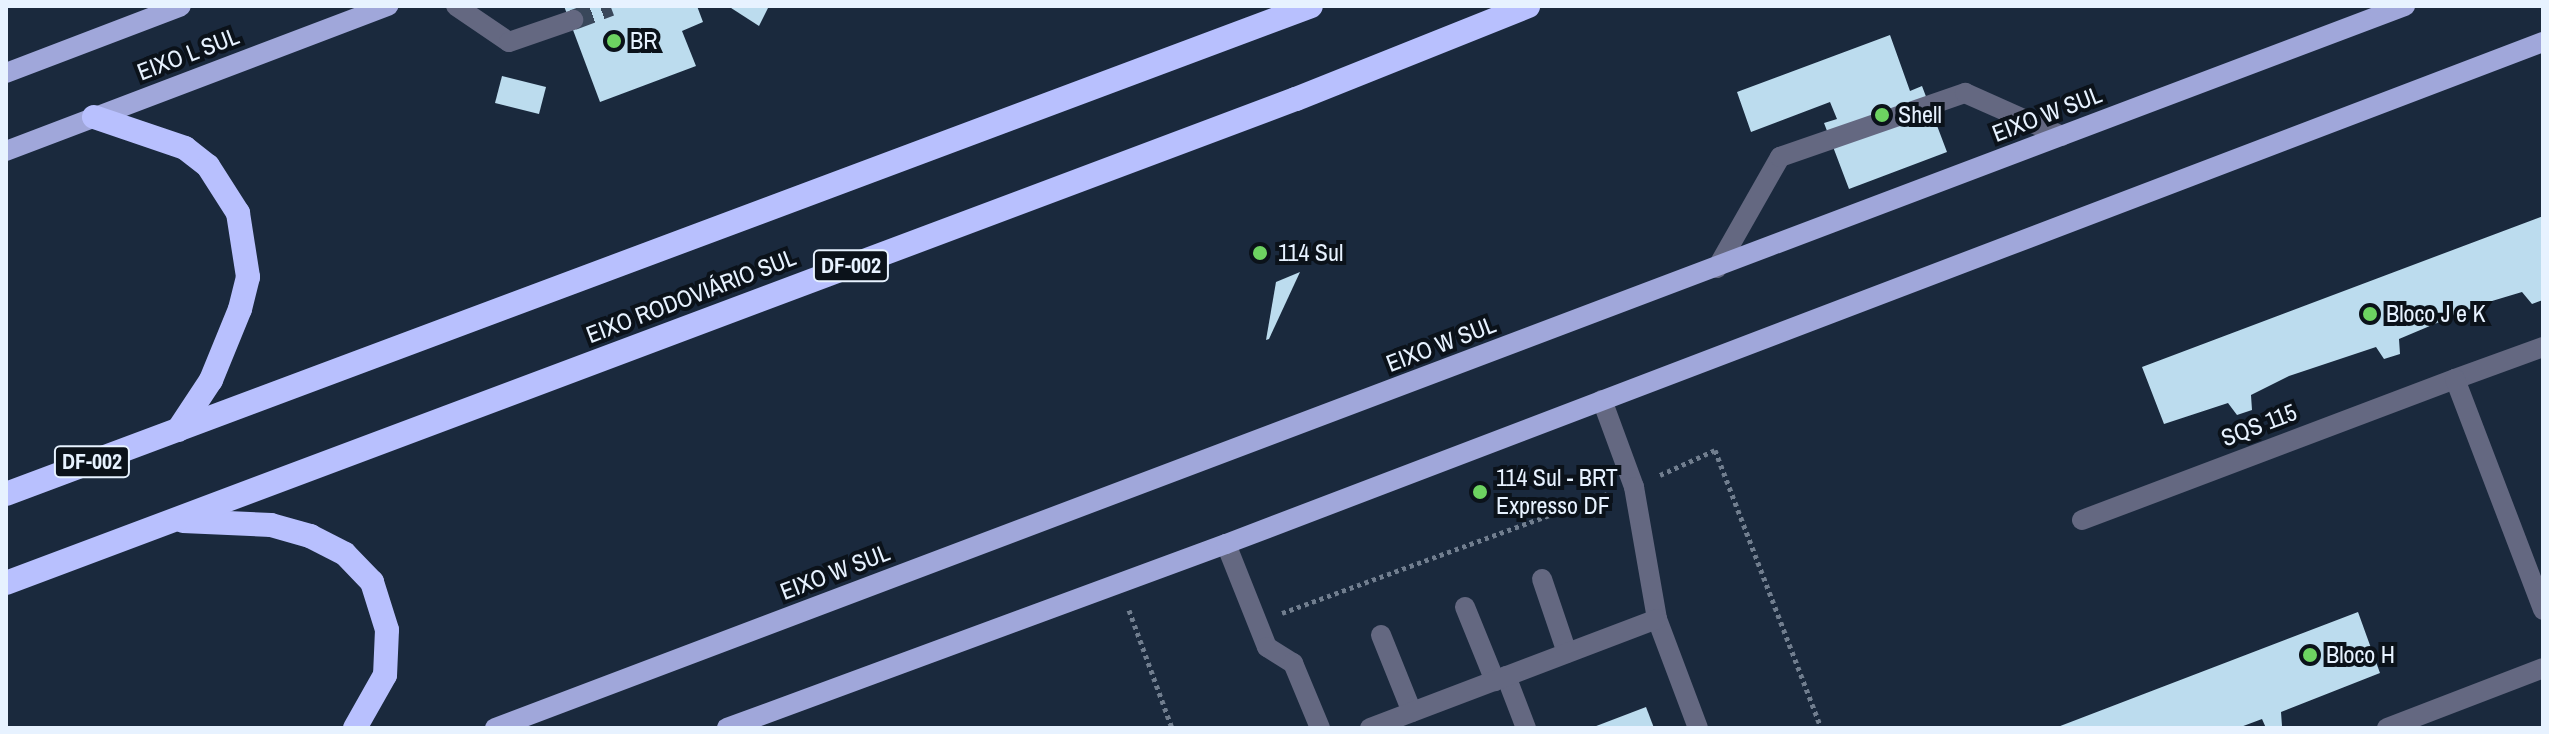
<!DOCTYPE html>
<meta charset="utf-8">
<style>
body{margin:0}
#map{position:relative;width:2549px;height:734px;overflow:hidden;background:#1a293d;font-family:"Archivo Narrow",sans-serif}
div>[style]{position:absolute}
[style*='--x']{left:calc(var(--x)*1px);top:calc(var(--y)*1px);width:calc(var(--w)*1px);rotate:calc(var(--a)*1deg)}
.building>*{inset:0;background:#bcdcee}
.minor-tunnel>*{height:20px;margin-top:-10px;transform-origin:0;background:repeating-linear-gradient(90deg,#39475a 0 20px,transparent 0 30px)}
.path>*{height:5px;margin-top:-2.5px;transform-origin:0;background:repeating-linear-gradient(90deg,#717e8f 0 4px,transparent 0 8px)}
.minor>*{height:20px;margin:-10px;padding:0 10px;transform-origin:10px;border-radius:10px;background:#646881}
.major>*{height:20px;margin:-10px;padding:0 10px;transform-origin:10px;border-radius:10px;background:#a0a7da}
.highway>*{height:24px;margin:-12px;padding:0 12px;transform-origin:12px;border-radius:12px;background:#b8c0fe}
.dots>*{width:22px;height:22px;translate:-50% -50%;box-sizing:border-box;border:4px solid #0b121a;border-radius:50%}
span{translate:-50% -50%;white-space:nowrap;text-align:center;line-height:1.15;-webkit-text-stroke:8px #0b121a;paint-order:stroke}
.shield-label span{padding:2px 6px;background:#0b121a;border:2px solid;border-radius:6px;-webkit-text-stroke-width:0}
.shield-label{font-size:22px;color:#e7f2ff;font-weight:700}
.poi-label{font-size:24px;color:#e7f2ff}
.left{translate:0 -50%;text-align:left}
.street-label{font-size:24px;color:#e7f2ff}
.frame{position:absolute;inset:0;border:8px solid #e7f2ff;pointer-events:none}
</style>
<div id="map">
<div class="building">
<div style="clip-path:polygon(564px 6px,697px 6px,703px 22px,682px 31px,696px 66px,600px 102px)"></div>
<div style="clip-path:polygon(728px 6px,769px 6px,759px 26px)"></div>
<div style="clip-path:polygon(1890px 35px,1910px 91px,1922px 86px,1947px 152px,1849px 189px,1824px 123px,1837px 119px,1830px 102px,1751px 132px,1737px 92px)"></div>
<div style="clip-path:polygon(502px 76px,546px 87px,539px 114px,495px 103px)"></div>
<div style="clip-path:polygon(2543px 216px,2543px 300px,2532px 304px,2522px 292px,2482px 304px,2399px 339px,2400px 354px,2384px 359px,2376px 347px,2289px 376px,2251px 395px,2252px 410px,2237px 415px,2228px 403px,2164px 424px,2142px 367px)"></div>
<div style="clip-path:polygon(1300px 272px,1269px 339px,1266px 340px,1276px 282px)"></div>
<div style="clip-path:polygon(2358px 612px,2380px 673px,2281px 712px,2282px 726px,2277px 728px,2266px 728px,2262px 719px,2238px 728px,2055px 728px)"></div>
<div style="clip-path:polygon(1646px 707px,1654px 728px,1591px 728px)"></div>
</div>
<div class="minor-tunnel">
<div style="--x:573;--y:20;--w:40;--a:-20.2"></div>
</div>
<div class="path">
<div style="--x:1660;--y:475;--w:60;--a:-24.4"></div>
<div style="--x:1715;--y:450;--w:298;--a:69.1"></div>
<div style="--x:1129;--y:610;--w:126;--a:70"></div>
<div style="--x:1282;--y:613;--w:346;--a:-20.1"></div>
</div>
<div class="minor">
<div style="--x:456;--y:6;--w:64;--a:34.2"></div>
<div style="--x:509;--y:42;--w:68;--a:-19"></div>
<div style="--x:1717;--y:268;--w:128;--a:-60.4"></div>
<div style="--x:1780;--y:157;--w:196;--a:-19.1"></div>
<div style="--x:1965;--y:93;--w:106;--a:23.9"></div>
<div style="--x:2455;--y:379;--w:94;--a:-20"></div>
<div style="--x:1602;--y:400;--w:93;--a:69.8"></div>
<div style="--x:1634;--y:487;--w:134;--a:80.1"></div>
<div style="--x:1657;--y:619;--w:116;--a:69.4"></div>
<div style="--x:2082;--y:520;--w:399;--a:-20.7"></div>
<div style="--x:2455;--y:379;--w:247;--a:69.1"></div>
<div style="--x:1226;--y:544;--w:111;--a:68.3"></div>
<div style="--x:1267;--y:647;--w:31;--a:32"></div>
<div style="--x:1293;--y:663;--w:70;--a:67.4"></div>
<div style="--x:1542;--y:579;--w:78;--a:71.3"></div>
<div style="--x:1465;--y:607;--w:80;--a:67.9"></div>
<div style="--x:1381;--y:635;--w:83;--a:68.1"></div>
<div style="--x:1506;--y:676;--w:56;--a:69"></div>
<div style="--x:1370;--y:728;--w:307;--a:-20.8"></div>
<div style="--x:2387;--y:728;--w:167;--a:-21"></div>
</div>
<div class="major">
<div style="--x:6;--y:73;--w:187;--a:-20.9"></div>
<div style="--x:6;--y:151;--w:409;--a:-20.8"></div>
<div style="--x:495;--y:728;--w:2042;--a:-20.71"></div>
<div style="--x:727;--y:728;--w:532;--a:-20.24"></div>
<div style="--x:1226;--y:544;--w:1409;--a:-20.87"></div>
</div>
<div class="highway">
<div style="--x:94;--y:117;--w:96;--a:18.8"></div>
<div style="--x:185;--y:148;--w:29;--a:38"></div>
<div style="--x:208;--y:166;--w:56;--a:57.4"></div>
<div style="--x:238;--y:213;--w:65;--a:81.1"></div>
<div style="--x:248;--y:277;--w:33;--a:104"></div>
<div style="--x:240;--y:309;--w:77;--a:112.2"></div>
<div style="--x:211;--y:380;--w:60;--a:123.4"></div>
<div style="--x:6;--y:494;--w:1393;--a:-20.5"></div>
<div style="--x:183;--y:521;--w:88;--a:2.6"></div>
<div style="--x:271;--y:525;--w:41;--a:15.8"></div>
<div style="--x:310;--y:536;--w:39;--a:27"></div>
<div style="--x:345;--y:554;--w:39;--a:46"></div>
<div style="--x:372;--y:582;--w:50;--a:72.6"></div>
<div style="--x:387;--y:630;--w:45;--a:92.5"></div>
<div style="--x:385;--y:675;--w:61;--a:119.5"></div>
<div style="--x:6;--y:583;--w:1378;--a:-20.57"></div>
<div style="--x:1296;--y:99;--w:250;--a:-21.8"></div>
</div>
<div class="dots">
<div style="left:614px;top:41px;background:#6dd361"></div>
<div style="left:1882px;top:115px;background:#6dd361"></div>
<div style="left:1260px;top:253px;background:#6dd361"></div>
<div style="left:2370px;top:314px;background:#6dd361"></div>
<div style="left:1480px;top:492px;background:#6dd361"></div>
<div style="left:2310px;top:655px;background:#6dd361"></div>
</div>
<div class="shield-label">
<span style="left:851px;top:266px">DF-002</span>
<span style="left:92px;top:462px">DF-002</span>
</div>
<div class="poi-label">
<span class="left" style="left:630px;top:41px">BR</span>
<span class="left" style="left:1898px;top:115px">Shell</span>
<span class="left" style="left:1278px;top:253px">114 Sul</span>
<span class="left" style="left:2386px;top:314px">Bloco J e K</span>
<span class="left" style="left:1496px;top:492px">114 Sul - BRT<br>Expresso DF</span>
<span class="left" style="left:2326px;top:655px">Bloco H</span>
</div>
<div class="street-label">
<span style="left:188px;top:54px;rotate:-21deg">EIXO L SUL</span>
<span style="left:2047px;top:114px;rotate:-21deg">EIXO W SUL</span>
<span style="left:691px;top:296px;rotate:-21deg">EIXO RODOVIÁRIO SUL</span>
<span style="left:1441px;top:344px;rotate:-21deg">EIXO W SUL</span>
<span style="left:2259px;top:425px;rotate:-21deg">SQS 115</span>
<span style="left:835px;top:572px;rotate:-21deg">EIXO W SUL</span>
</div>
<div class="frame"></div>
</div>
